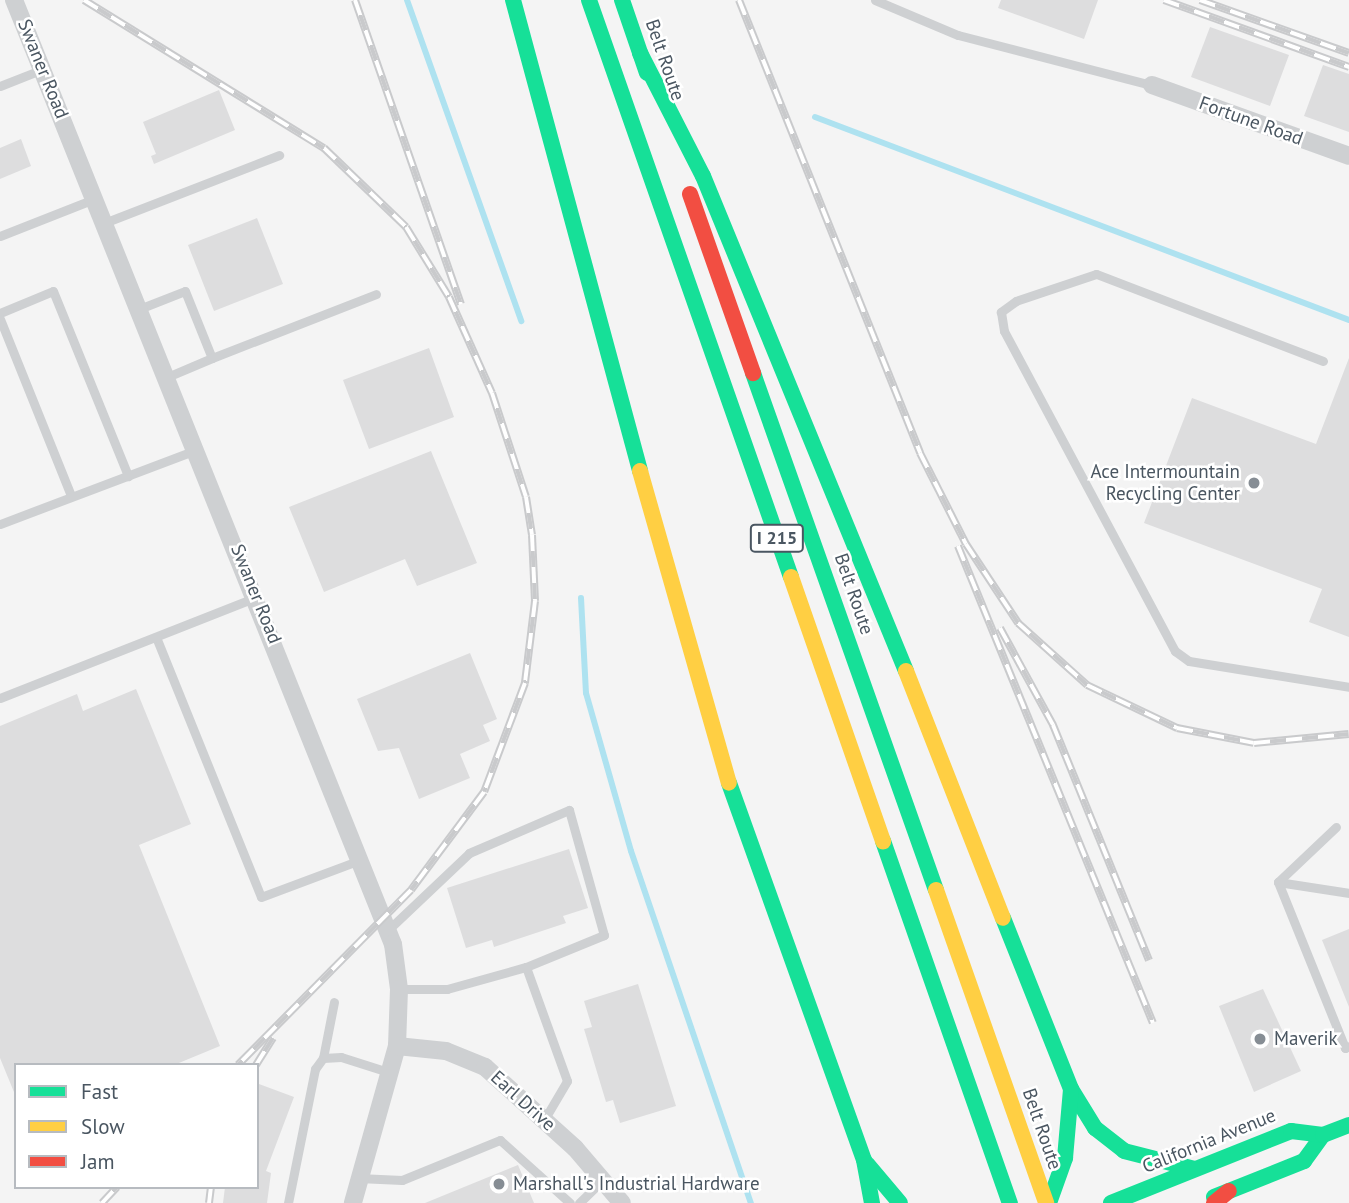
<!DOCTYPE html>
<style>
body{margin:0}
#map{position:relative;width:1349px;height:1203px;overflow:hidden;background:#f4f4f4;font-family:"PT Sans",sans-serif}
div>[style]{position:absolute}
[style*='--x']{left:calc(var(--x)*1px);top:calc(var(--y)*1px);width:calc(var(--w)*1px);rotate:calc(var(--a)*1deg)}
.stream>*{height:6px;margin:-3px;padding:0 3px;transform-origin:3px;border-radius:3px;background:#aee2f0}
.building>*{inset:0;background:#ddddde}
.lane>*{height:9px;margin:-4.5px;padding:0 4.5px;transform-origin:4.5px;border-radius:4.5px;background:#ced0d2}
.street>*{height:18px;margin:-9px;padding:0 9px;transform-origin:9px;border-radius:9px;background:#ced0d2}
.fast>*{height:16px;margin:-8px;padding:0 8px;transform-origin:8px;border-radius:8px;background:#16e098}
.slow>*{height:16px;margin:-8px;padding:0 8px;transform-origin:8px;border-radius:8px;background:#ffcf43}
.jam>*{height:16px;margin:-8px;padding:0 8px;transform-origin:8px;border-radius:8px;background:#f24e42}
.rail>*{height:8px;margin-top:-4px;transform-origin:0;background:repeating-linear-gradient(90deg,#fff 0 16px,#c9cacc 0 32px);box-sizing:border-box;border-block:2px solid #c9cacc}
.dots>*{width:19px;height:19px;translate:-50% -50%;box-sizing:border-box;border:4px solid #fff;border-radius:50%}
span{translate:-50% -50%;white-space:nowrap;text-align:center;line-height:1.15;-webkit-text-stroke:5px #fff;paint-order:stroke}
.shield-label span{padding:2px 5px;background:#fff;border:2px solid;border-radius:5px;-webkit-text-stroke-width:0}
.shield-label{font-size:18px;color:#4a5661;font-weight:700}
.street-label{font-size:19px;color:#4a5661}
.poi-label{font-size:19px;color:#4a5661}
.right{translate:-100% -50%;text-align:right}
.left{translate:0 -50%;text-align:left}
.legend{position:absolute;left:14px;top:1063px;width:245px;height:126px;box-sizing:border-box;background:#fff;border:2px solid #b7bbc0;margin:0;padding:9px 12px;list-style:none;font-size:21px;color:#4a5661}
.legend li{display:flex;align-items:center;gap:14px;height:35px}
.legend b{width:35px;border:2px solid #b7bbc0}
</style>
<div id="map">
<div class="stream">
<div style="--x:407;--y:0;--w:341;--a:70.4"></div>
<div style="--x:815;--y:117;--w:571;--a:20.81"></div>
<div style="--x:581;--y:598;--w:95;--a:87"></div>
<div style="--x:586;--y:693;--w:164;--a:74.1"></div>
<div style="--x:631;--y:851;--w:372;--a:71.2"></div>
</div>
<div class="building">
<div style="clip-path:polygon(1001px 0,1098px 0,1084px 39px,998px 8px)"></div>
<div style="clip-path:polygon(1210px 27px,1289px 55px,1270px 106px,1191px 77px)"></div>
<div style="clip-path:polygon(1323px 65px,1349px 74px,1349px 132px,1304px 116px)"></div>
<div style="clip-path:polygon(219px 90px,235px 130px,154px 164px,151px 156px,156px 154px,143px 122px)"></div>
<div style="clip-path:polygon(21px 139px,31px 166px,0 179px,0 148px)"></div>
<div style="clip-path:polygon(257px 218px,283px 284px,214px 311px,188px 245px)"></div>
<div style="clip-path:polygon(429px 348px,454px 417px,369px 449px,343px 380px)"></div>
<div style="clip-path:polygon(1349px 358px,1349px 637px,1309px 622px,1322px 589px,1144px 523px,1192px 398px,1316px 444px)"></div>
<div style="clip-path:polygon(431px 451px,477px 563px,417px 586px,405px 559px,324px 592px,289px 507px)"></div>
<div style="clip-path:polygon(470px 653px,497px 719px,483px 725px,490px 741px,460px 754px,470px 778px,419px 799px,399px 748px,378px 751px,357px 699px)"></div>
<div style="clip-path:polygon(136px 689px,191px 824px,139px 845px,220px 1046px,174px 1065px,16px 1065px,16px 1097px,0 1058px,0 726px,77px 694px,83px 711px)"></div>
<div style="clip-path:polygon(569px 849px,588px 908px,563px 916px,566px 923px,494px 947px,492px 940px,466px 948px,447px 888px)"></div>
<div style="clip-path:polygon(1349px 929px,1349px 1007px,1322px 940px)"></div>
<div style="clip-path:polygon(638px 984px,676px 1106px,620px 1123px,613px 1100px,606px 1102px,584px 1029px,592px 1027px,584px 1001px)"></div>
<div style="clip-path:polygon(1263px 989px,1301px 1071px,1254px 1092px,1219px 1006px)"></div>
<div style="clip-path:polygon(259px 1084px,294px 1097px,266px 1171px,271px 1173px,267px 1203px,223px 1203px,225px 1187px,257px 1187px)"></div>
<div style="clip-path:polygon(518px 1165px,534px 1203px,425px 1203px)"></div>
</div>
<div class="lane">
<div style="--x:875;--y:0;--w:90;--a:22.9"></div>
<div style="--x:958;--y:35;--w:200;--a:14.5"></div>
<div style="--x:0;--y:86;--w:46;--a:-21.6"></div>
<div style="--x:104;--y:223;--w:188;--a:-21.2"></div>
<div style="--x:0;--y:236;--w:101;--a:-21.5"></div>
<div style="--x:139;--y:309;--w:49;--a:-21.4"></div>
<div style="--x:185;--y:291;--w:72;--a:68.1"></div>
<div style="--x:212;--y:358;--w:49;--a:157.1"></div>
<div style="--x:0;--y:313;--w:57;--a:-22.5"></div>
<div style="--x:53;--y:291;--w:200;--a:67.9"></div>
<div style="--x:0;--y:319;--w:191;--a:68.1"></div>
<div style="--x:212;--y:358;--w:176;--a:-21.3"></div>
<div style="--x:1323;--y:361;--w:243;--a:-159"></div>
<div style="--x:1096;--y:274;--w:84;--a:161.4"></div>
<div style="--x:1016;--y:301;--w:19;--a:144"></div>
<div style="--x:1001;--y:312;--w:19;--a:81"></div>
<div style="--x:1004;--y:331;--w:363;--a:61.9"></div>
<div style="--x:1175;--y:651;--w:17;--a:36"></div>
<div style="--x:1189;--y:661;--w:162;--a:9.2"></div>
<div style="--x:0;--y:524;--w:210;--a:-20.7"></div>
<div style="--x:156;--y:637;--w:280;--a:68"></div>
<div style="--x:261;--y:897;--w:106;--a:-20.5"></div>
<div style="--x:0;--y:698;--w:275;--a:-21.5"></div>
<div style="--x:1336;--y:827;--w:80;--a:136.5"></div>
<div style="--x:1278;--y:882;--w:179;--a:68"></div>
<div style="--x:1345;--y:1048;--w:4;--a:-27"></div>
<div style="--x:1278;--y:882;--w:72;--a:8.8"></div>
<div style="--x:388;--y:930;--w:112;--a:-43.5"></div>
<div style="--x:469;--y:853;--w:109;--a:-23.3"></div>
<div style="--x:569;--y:810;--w:130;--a:74.4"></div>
<div style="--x:604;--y:935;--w:84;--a:157.7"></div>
<div style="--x:399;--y:989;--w:48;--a:0"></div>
<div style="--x:447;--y:989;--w:82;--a:-15.6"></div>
<div style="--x:526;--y:967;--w:121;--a:70.2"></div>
<div style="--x:567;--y:1081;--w:45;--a:120.5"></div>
<div style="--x:323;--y:1058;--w:57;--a:-78.9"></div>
<div style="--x:358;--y:1178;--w:44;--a:2.6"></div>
<div style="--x:402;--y:1180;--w:106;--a:-22.2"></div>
<div style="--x:500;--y:1140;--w:94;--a:42"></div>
<div style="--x:288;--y:1203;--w:137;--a:-78.6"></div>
<div style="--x:315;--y:1069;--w:14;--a:-54"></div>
<div style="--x:323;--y:1058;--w:18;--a:-3"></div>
<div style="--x:341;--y:1057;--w:52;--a:17.7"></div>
<div style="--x:579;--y:1203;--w:33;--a:-44"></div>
</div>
<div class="street">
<div style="--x:14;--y:0;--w:1017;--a:68.13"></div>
<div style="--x:393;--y:944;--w:45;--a:82.4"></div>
<div style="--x:399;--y:989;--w:57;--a:92"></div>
<div style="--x:397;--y:1046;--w:163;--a:105.7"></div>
<div style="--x:1152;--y:85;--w:209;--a:19.8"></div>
<div style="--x:397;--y:1046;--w:49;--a:5.8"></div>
<div style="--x:446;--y:1051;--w:42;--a:22.3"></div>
<div style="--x:485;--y:1067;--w:121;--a:42"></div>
<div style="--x:575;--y:1148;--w:72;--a:49.5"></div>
</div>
<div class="fast">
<div style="--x:513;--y:0;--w:488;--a:74.9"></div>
<div style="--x:589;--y:0;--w:611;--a:70.71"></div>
<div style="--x:622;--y:0;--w:77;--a:71.1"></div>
<div style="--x:640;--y:53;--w:138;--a:62.9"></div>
<div style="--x:703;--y:176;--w:535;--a:67.7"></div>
<div style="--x:753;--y:373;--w:548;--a:70.51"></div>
<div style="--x:729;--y:783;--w:400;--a:70.3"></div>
<div style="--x:864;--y:1160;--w:44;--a:79.5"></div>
<div style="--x:883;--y:841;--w:384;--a:70.7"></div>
<div style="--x:1003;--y:918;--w:184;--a:68.3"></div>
<div style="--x:1071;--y:1089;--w:46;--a:58.4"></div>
<div style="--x:1095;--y:1128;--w:37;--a:38"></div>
<div style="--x:1124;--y:1151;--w:73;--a:14.2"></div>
<div style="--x:867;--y:1164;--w:51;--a:49.8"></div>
<div style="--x:1214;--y:1197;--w:97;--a:-21.8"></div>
<div style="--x:1304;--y:1161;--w:32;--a:-54"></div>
<div style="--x:1049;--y:1203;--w:48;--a:-70.4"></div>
<div style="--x:1065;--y:1158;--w:69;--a:-85"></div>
<div style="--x:1111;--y:1203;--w:194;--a:-21.8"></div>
<div style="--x:1291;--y:1131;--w:32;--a:7"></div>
<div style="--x:1323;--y:1135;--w:28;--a:-21"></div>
</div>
<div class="slow">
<div style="--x:640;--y:471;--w:324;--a:74.1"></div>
<div style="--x:791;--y:577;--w:280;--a:70.8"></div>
<div style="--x:906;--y:671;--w:265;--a:68.6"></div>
<div style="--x:936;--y:890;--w:332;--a:70.6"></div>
</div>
<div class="jam">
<div style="--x:690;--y:194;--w:190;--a:70.6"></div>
<div style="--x:1214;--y:1203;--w:19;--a:-39"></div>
</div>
<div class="rail">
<div style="--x:84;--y:0;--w:282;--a:31.7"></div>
<div style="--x:324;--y:148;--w:114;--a:43.9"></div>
<div style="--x:406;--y:227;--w:82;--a:58.4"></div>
<div style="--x:449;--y:297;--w:105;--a:65.9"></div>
<div style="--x:492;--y:393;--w:109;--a:71.9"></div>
<div style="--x:526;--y:497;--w:38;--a:81"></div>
<div style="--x:532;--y:535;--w:66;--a:87.4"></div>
<div style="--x:535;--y:601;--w:83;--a:97"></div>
<div style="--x:525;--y:683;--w:116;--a:110.6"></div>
<div style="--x:484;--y:792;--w:122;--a:126.7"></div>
<div style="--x:411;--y:890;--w:246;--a:134.7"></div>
<div style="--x:355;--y:0;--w:322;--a:70.8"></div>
<div style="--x:739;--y:0;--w:488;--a:68.2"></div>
<div style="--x:920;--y:453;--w:102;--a:63.2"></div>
<div style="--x:966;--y:544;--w:95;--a:56.6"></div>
<div style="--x:1018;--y:623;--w:93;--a:41.9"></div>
<div style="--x:1087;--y:685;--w:100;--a:25.5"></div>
<div style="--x:1177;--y:728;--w:78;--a:11"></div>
<div style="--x:1254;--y:743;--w:95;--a:-5.4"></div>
<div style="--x:1164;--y:0;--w:197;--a:19.9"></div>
<div style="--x:1200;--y:0;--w:158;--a:19.6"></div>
<div style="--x:958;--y:546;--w:515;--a:67.77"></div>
<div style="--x:1000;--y:628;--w:111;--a:61.3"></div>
<div style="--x:1053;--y:725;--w:254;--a:67.8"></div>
<div style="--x:256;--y:1065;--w:32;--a:-58"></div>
<div style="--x:102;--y:1203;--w:22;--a:-47"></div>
<div style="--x:209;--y:1203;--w:16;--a:-83"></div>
</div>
<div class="dots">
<div style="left:1254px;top:483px;background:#868d94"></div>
<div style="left:1260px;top:1039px;background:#868d94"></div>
<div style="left:499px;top:1184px;background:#868d94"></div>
</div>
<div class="shield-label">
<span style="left:777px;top:538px">I 215</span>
</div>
<div class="street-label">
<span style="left:665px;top:60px;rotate:71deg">Belt Route</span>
<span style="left:43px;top:69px;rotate:68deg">Swaner Road</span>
<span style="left:1251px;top:121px;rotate:20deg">Fortune Road</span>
<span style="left:256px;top:594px;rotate:68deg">Swaner Road</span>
<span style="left:854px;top:594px;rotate:71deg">Belt Route</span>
<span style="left:523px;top:1101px;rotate:42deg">Earl Drive</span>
<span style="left:1042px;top:1129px;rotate:71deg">Belt Route</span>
<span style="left:1209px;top:1141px;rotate:-22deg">California Avenue</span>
</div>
<div class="poi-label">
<span class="right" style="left:1240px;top:483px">Ace Intermountain<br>Recycling Center</span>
<span class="left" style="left:1274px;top:1039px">Maverik</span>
<span class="left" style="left:513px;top:1184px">Marshall's Industrial Hardware</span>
</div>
<ul class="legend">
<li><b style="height:9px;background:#16e098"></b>Fast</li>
<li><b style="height:9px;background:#ffcf43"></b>Slow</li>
<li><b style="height:9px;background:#f24e42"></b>Jam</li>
</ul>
</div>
